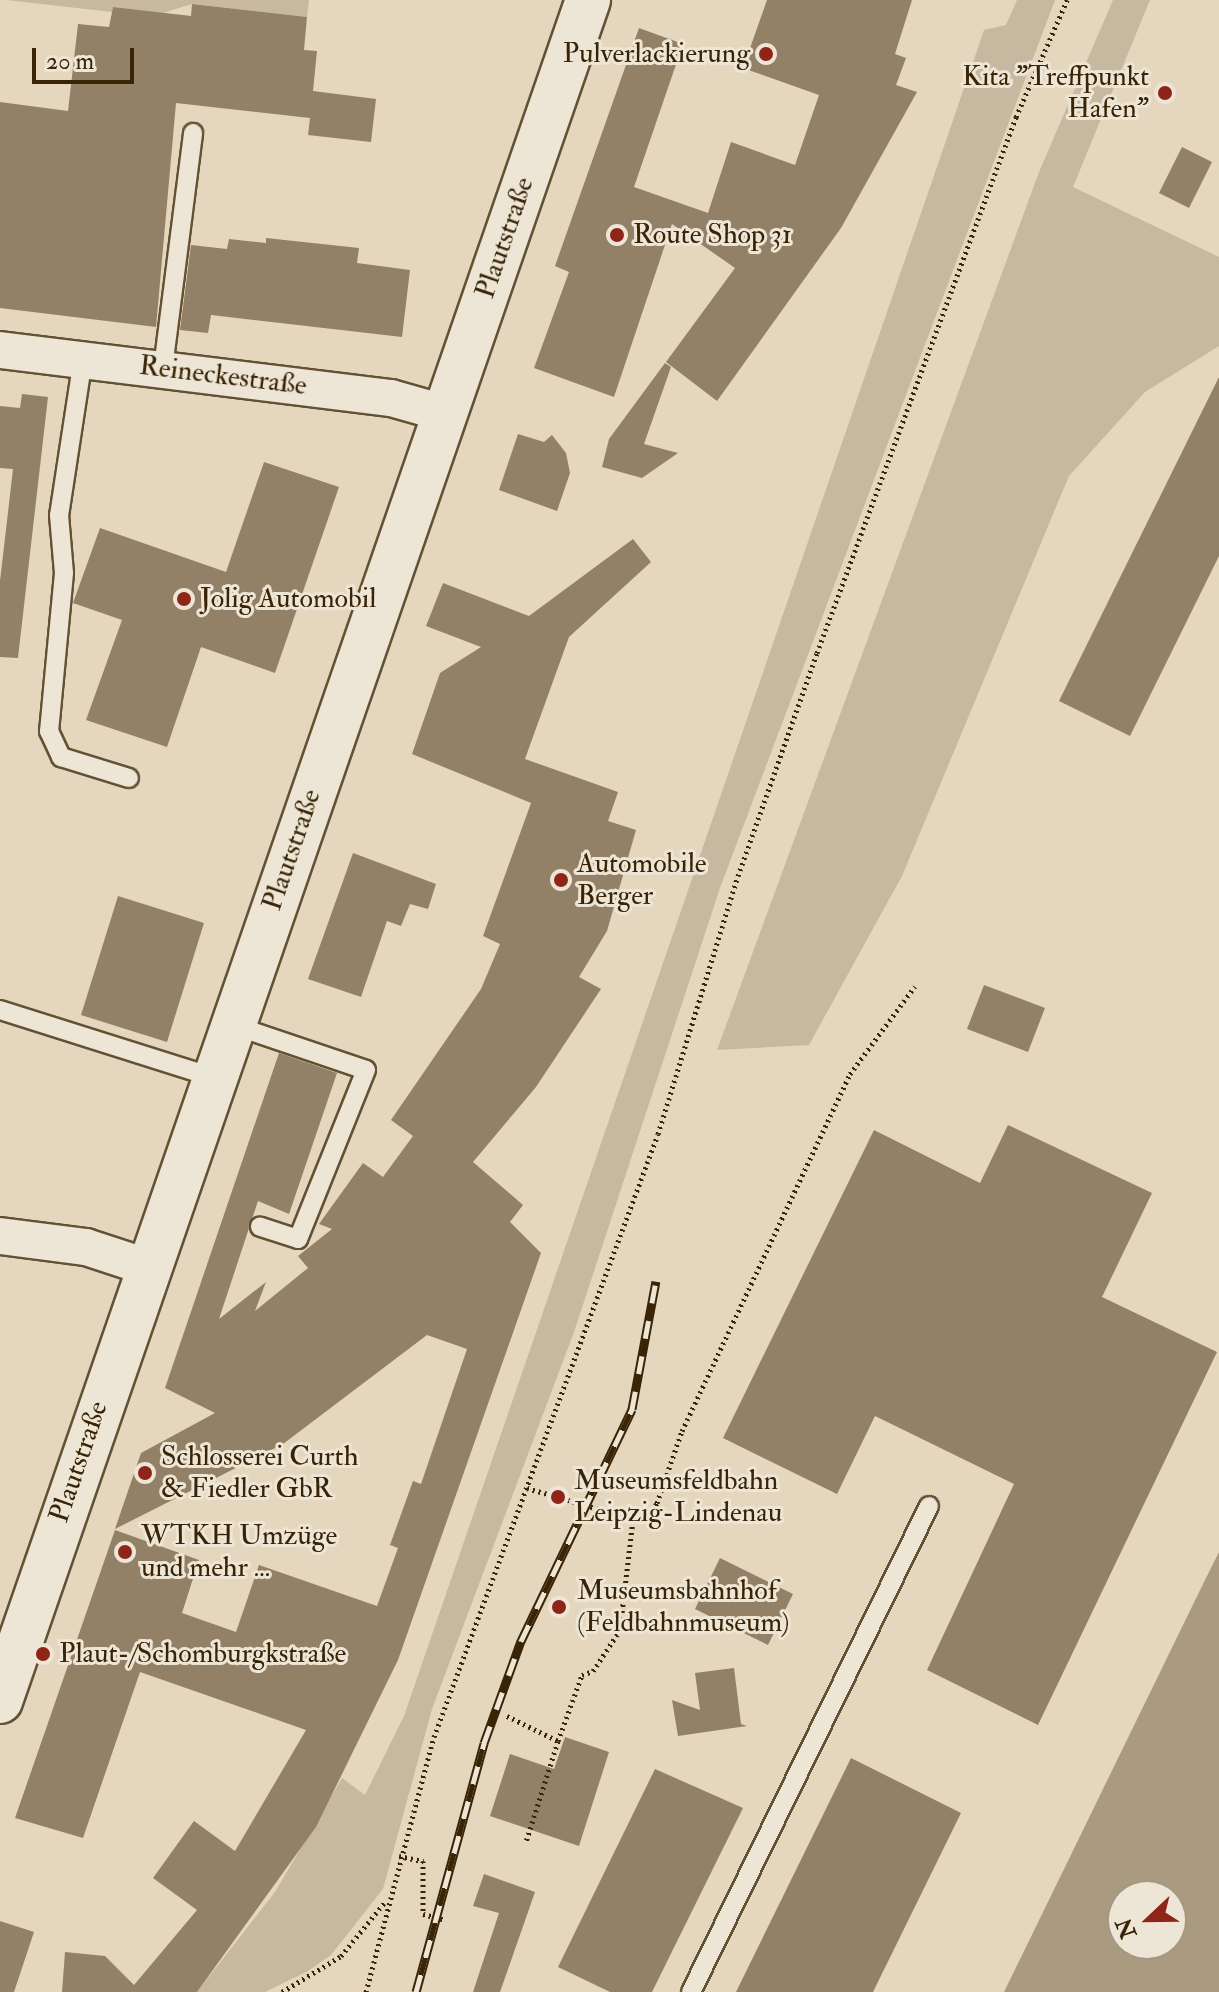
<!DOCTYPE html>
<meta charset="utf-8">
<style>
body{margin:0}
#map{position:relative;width:1219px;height:1992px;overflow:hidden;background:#e4d7be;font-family:"IM FELL Double Pica",serif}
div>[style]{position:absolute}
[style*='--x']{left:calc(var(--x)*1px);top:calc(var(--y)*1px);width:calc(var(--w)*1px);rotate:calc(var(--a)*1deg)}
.green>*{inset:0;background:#c7b99f}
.water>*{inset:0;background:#aa9a7f}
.building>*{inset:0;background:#928166}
.path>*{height:5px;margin-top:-2.5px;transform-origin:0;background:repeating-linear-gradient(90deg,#392406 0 2px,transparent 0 6px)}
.roads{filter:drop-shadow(2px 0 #645134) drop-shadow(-2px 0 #645134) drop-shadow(0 2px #645134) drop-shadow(0 -2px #645134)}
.service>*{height:18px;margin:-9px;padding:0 9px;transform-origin:9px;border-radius:9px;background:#ede5d5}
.minor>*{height:36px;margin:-18px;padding:0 18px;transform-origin:18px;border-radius:18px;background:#ede5d5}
.secondary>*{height:44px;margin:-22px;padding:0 22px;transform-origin:22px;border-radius:22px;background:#ede5d5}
.rail>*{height:9px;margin-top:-4.5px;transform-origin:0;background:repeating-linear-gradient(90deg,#ede5d5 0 18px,#392406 0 36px);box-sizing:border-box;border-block:2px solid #392406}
.dots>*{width:22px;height:22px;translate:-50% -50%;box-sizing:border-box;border:4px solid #ede5d5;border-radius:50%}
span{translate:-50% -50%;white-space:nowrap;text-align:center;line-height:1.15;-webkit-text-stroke:6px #ede5d5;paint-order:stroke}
.poi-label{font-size:28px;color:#392406}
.right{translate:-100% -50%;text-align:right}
.left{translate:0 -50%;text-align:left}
.street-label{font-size:28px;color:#392406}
.north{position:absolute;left:1107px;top:1880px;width:80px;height:80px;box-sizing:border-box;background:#ede5d5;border:2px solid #a59882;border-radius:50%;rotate:248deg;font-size:22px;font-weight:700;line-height:32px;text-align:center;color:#392406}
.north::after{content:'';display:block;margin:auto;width:28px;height:36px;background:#8f2418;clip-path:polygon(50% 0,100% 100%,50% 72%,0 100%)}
.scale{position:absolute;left:32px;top:48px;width:102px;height:36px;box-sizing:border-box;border:4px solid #392406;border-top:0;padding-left:10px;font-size:24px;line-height:28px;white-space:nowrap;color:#392406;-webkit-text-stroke:6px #ede5d5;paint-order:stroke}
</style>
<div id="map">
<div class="green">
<div style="clip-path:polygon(6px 0,309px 0,307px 17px,192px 4px,163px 13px,113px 7px,112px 12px)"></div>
<div style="clip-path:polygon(1017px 0,1055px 0,720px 888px,574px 1332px,432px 1709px,383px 1889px,331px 1955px,308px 1971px,265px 1992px,197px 1992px,275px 1892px,342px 1778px,365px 1795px,404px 1716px,984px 30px,1006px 25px)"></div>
<div style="clip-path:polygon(1113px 0,1150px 0,1073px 187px,1219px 257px,1219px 346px,1145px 392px,1069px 476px,902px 876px,809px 1045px,717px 1050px,1039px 172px)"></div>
</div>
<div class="water">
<div style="clip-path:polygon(evenodd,1219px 1552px,1219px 1992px,1004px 1992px,1204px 1582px,1219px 1552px,1123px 1896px,1171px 1896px,1171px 1944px,1123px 1944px,1123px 1896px)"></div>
</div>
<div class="building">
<div style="clip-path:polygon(767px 0,912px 0,895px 54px,906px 58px,896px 85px,917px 92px,841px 228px,717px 401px,666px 362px,735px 268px,672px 224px,614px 397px,534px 368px,569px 272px,555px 266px,639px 28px,683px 44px,634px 187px,708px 213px,731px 142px,795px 165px,819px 95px,743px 68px)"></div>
<div style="clip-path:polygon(192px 4px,307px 17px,304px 50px,317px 51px,313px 91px,376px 99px,371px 142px,308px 135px,310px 118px,176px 103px,156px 327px,0 308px,0 102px,68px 111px,78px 24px,109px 27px,113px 7px,191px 16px)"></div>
<div style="clip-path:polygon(1182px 147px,1212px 162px,1189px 208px,1159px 193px)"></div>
<div style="clip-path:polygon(266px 238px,359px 248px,357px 263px,410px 270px,402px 337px,211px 315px,208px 333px,180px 330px,191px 245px,227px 249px,229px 239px,266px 243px)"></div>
<div style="clip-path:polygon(665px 363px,671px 367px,644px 444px,678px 453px,642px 478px,602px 467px,609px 439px)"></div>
<div style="clip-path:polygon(1219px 377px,1219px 556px,1130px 736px,1059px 701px)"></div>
<div style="clip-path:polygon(22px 394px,48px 397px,18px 658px,0 657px,0 581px,13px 469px,0 468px,0 406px,20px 408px)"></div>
<div style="clip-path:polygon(518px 434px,544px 442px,552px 435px,566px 453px,570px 473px,557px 511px,499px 490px)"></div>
<div style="clip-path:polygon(264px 462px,339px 487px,275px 673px,201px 647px,167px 747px,86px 720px,122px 620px,73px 603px,100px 528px,226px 572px)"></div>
<div style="clip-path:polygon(633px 539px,651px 562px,569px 637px,525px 759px,618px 792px,608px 821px,636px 830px,607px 931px,579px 977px,601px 989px,536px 1087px,473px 1162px,523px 1205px,510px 1222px,541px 1253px,398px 1660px,316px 1827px,197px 1992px,62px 1992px,65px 1952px,105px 1956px,134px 1985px,197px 1910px,153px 1878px,194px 1821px,235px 1851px,306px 1730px,140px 1672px,83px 1838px,15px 1818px,115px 1530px,199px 1560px,182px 1613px,236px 1632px,259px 1565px,377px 1606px,398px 1548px,390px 1545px,413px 1481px,421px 1484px,467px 1349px,427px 1335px,283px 1444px,115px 1529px,141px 1453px,215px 1413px,165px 1388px,279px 1053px,337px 1073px,289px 1214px,258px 1201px,219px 1319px,266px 1282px,255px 1311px,308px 1268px,298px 1256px,332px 1229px,319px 1224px,363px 1163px,383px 1177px,413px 1136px,391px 1120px,481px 989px,500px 944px,483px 936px,531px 803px,412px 754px,440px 673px,481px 647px,426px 626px,443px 583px,529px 616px)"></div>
<div style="clip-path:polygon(353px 853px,436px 884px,428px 909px,410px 904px,401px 926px,387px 921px,361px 997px,308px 979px)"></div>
<div style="clip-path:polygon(118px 896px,204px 923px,167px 1042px,81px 1015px)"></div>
<div style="clip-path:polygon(984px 985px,1045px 1008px,1028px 1052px,967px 1029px)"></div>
<div style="clip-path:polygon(1008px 1125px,1152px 1193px,1102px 1297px,1217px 1352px,1038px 1725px,927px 1670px,1014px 1484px,875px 1416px,837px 1494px,723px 1438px,874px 1130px,980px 1183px)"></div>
<div style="clip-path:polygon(720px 1558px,793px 1594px,768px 1645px,695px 1609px)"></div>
<div style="clip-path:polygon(734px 1668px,741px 1724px,747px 1726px,678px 1736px,672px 1700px,700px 1710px,695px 1673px)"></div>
<div style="clip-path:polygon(565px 1737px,609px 1752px,579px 1846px,490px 1816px,510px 1754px,554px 1769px)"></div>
<div style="clip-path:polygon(851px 1758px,961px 1813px,873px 1992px,736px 1992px)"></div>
<div style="clip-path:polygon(655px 1769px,743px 1808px,652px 1992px,610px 1992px,558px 1967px)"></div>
<div style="clip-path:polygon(484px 1874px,535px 1892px,500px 1992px,473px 1992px,499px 1913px,473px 1906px)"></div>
<div style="clip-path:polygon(0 1921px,34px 1932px,14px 1992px,0 1992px)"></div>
</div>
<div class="path">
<div style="--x:527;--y:1488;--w:110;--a:16.3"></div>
<div style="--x:507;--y:1716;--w:57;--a:26.1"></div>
<div style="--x:558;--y:1741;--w:106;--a:107.6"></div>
<div style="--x:558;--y:1741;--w:70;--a:-70"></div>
<div style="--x:582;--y:1675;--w:12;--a:-20"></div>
<div style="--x:593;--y:1671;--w:49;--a:-56.6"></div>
<div style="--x:620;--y:1630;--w:112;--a:-83.3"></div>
<div style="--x:633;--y:1519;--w:14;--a:8"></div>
<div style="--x:647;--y:1521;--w:21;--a:-61"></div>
<div style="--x:657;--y:1503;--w:76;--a:-70.9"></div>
<div style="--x:682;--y:1431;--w:395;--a:-64.8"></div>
<div style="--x:850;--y:1074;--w:109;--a:-53.5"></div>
<div style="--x:399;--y:1856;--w:25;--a:12"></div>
<div style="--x:423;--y:1861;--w:53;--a:90"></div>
<div style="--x:423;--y:1914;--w:23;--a:15"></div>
<div style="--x:282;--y:1992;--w:69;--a:-31.4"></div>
<div style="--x:341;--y:1956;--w:70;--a:-50.8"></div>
<div style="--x:366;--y:1992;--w:264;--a:-75.1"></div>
<div style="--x:434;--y:1737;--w:643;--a:-69.62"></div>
<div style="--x:658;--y:1134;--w:270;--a:-72.8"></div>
<div style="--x:738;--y:876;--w:237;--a:-70.5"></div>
<div style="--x:817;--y:653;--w:572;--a:-69.63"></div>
<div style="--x:1016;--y:117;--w:128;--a:-66.4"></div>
</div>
<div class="roads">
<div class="service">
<div style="--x:83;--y:359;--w:158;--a:98.7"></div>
<div style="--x:59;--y:515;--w:58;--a:85.1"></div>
<div style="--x:64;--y:573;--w:159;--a:95.4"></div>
<div style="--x:49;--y:731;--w:29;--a:65"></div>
<div style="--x:61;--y:757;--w:71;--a:17.2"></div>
<div style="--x:163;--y:368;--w:237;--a:-82.7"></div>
<div style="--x:0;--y:1010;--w:223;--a:17.5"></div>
<div style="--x:233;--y:1025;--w:140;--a:18.7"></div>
<div style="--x:366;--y:1070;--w:182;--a:111.9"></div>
<div style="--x:298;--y:1239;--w:40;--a:-162"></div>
<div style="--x:691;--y:1992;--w:541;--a:-63.91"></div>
</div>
<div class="minor">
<div style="--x:0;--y:350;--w:394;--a:7"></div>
<div style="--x:391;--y:398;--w:55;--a:15.8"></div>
<div style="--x:0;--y:1236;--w:87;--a:7.3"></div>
<div style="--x:86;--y:1247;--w:64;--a:18.2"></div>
</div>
<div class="secondary">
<div style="--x:0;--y:1701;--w:1800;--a:-70.93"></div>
</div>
</div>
<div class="rail">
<div style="--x:416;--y:1992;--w:258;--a:-74.7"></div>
<div style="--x:484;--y:1743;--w:109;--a:-70.1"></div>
<div style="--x:521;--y:1641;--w:257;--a:-64.4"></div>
<div style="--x:632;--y:1409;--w:130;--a:-79.4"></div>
</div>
<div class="dots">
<div style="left:766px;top:54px;background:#8f2418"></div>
<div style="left:1165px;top:93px;background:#8f2418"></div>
<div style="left:617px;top:235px;background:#8f2418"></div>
<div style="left:184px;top:599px;background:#8f2418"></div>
<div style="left:561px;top:880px;background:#8f2418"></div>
<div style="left:145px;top:1473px;background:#8f2418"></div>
<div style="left:558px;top:1497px;background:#8f2418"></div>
<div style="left:125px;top:1552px;background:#8f2418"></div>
<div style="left:559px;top:1607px;background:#8f2418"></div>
<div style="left:43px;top:1654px;background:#8f2418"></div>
</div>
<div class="poi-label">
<span class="right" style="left:750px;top:54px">Pulverlackierung</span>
<span class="right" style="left:1149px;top:93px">Kita "Treffpunkt<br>Hafen"</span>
<span class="left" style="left:633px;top:235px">Route Shop 31</span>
<span class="left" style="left:200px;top:599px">Jolig Automobil</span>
<span class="left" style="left:577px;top:880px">Automobile<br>Berger</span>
<span class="left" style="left:161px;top:1473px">Schlosserei Curth<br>&amp; Fiedler GbR</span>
<span class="left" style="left:574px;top:1497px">Museumsfeldbahn<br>Leipzig-Lindenau</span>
<span class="left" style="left:141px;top:1552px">WTKH Umzüge<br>und mehr ...</span>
<span class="left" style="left:577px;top:1607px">Museumsbahnhof<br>(Feldbahnmuseum)</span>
<span class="left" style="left:59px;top:1654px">Plaut-/Schomburgkstraße</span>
</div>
<div class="street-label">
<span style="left:505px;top:238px;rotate:-71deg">Plautstraße</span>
<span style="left:223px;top:376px;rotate:7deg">Reineckestraße</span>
<span style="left:292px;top:850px;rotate:-71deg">Plautstraße</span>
<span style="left:79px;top:1462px;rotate:-71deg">Plautstraße</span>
</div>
<div class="north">N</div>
<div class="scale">20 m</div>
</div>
